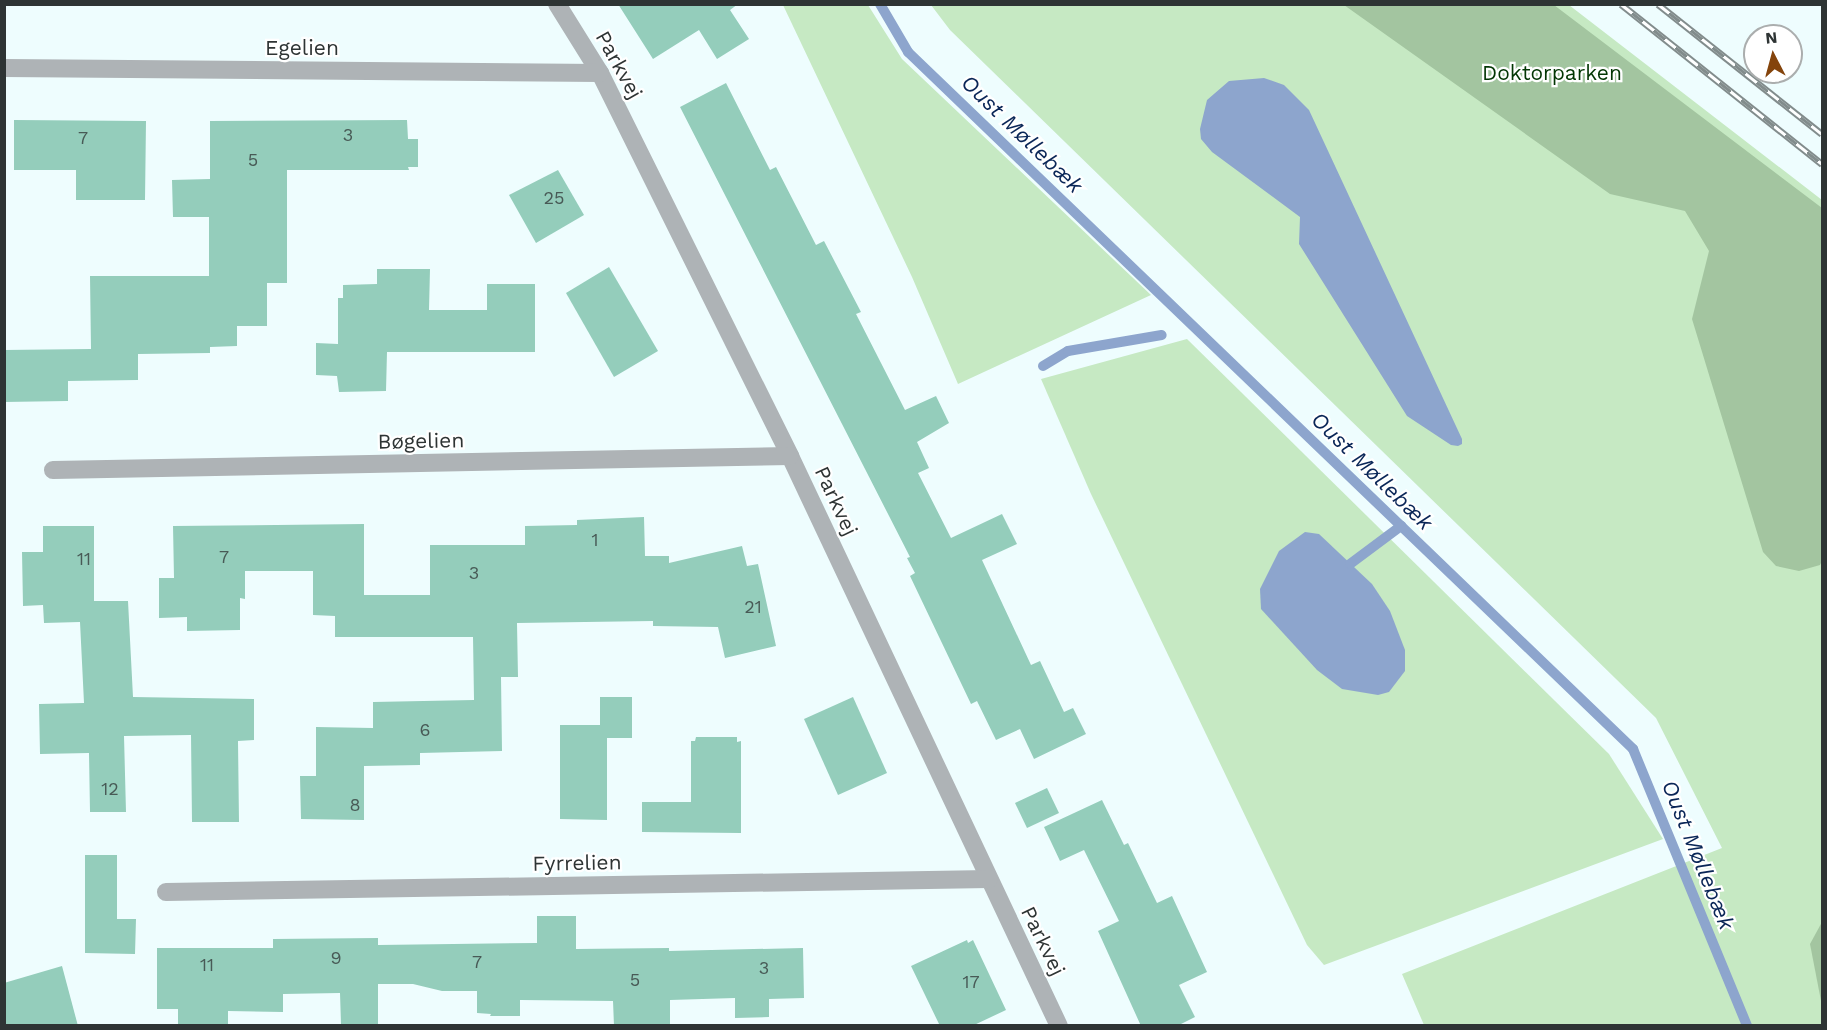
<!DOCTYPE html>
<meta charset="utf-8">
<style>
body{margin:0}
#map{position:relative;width:1827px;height:1030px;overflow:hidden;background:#eefdfe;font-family:"Work Sans",sans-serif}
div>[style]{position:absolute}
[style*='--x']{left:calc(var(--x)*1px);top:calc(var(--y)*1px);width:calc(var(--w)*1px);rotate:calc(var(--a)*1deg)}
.green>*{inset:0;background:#c6e9c3}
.forest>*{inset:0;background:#a3c5a0}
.water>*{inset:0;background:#8da5cd}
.stream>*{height:10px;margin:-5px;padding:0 5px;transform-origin:5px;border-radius:5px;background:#8da5cd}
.building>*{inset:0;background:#94cdbb}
.minor>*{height:18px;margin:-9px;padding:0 9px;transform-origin:9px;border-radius:9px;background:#aeb3b6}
.rail>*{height:7px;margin-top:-3.5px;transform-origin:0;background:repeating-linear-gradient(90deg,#fff 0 14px,#828c8c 0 28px);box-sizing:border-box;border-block:2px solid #828c8c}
span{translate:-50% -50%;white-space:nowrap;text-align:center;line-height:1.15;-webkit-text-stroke:4.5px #fff;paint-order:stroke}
.number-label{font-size:18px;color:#485a56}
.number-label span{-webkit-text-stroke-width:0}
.street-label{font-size:21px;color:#2e3434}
.park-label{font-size:21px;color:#023603}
.water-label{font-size:22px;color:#0a2657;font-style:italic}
.frame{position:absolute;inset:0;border:6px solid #2e3434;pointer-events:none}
.north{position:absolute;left:1743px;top:24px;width:60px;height:60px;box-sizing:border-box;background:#fff;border:2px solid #abaeae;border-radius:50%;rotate:354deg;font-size:16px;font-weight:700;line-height:24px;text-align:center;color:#2e3434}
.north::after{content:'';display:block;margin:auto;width:21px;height:27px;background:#84440c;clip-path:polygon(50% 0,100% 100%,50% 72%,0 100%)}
</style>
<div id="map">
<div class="green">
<div style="clip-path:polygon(783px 5px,868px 5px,902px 59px,1151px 295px,958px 384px,912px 277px)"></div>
<div style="clip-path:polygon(931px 5px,1569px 5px,1822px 200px,1822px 1025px,1424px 1025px,1402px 974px,1722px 848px,1656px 718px,950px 30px)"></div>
<div style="clip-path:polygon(1187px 339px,1609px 754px,1663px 839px,1324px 965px,1307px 945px,1091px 494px,1041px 379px)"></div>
</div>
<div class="forest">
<div style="clip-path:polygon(1344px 5px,1554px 5px,1822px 208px,1822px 561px,1820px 565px,1799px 571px,1776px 566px,1763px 552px,1692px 319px,1709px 251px,1685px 211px,1610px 194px)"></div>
<div style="clip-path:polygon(1822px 922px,1822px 1006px,1810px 944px)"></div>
</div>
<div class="water">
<div style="clip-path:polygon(1264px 78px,1284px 85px,1309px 110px,1462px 439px,1462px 444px,1458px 446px,1451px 445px,1407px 416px,1299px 244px,1300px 217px,1212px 152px,1201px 139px,1200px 129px,1207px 100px,1229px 81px)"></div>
<div style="clip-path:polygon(1305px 532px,1319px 534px,1372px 584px,1390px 611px,1405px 650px,1405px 671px,1389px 692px,1378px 695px,1342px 689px,1317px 670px,1261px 609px,1260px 589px,1279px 551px)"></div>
</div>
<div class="stream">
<div style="--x:880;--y:4;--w:56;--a:59.7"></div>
<div style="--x:908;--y:52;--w:1006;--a:43.87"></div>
<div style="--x:1633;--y:749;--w:300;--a:67.6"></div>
<div style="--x:1043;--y:366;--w:29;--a:-31"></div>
<div style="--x:1068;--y:351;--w:95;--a:-9.7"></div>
<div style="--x:1350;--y:564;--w:64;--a:-36.7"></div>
</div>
<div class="building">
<div style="clip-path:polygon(618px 4px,738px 4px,730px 10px,749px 39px,717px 59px,699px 30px,653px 59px)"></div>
<div style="clip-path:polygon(726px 83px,770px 170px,776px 167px,816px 245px,824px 241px,861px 312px,856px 314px,905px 410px,936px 396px,949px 423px,917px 442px,929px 468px,918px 473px,951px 538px,1002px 514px,1017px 544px,982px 560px,1031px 665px,1040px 661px,1064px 712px,1073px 708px,1086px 734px,1034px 759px,1020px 729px,996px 740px,977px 701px,971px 704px,910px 576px,915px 573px,907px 558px,910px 557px,680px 107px)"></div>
<div style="clip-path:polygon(14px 120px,146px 121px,145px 200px,76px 200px,76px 170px,14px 170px)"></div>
<div style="clip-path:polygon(407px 120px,408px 139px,418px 139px,418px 167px,408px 167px,409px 170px,287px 170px,287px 283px,267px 283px,267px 326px,237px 326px,237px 346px,210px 347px,210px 353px,138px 354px,138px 380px,68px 381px,68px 401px,4px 402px,4px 350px,91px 349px,90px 276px,209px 276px,209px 217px,173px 217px,172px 180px,210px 179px,210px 121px)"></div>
<div style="clip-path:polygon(558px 170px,584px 215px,536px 243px,509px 195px)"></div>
<div style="clip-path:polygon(609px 267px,658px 351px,614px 377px,566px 293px)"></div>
<div style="clip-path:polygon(377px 269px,430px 269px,429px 310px,487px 310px,487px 284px,535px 284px,535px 352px,387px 352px,386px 391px,339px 392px,337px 376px,316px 375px,316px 343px,338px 344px,338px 298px,343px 298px,343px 285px,377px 284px)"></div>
<div style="clip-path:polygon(644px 517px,645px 556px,669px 556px,669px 563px,742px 546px,747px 566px,758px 564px,776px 646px,725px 658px,718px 627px,653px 626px,653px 621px,517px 623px,518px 677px,501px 677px,502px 751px,420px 753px,420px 765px,364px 766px,364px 820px,301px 819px,300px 776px,316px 776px,316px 727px,373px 728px,373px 702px,474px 700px,473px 637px,335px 637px,335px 616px,313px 615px,313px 571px,245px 571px,245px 599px,240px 598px,240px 630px,187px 631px,187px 617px,159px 618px,159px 578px,174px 578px,173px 526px,364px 524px,364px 595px,430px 595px,430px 545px,525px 545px,525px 526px,577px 525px,577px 520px)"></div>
<div style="clip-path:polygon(43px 526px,94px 526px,94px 601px,128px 601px,133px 697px,254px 699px,254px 740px,238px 741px,239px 822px,192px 822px,191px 735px,124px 736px,126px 812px,90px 812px,89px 753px,40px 754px,39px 704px,84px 703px,80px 622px,44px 623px,43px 605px,23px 606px,22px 552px,43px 552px)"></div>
<div style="clip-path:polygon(600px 697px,632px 697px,632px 738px,607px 738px,607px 820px,560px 819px,560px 725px,600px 725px)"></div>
<div style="clip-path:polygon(853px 697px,887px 773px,838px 795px,804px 719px)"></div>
<div style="clip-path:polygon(696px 737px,737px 737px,737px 742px,741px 741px,741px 833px,642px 832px,642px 802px,691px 802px,691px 741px,695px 741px)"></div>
<div style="clip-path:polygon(1047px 788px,1059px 813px,1027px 828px,1015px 803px)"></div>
<div style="clip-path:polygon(1102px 800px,1124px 845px,1128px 843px,1157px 903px,1172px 896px,1207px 972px,1179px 985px,1195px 1017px,1177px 1026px,1141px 1026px,1098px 931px,1119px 921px,1084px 850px,1060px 861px,1044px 827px)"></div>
<div style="clip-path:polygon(85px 855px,117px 855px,117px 919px,136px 919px,135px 954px,85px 953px)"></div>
<div style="clip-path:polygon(537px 916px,576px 916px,576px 949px,669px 948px,669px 951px,803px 948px,804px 998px,769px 999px,769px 1017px,735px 1018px,735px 998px,670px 1000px,670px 1026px,614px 1026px,613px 1001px,520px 1000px,520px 1016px,490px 1016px,491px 1014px,477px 1013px,477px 991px,442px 991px,413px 984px,378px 984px,378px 1024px,341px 1024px,340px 993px,283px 994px,283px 1012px,228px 1011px,228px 1026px,178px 1026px,178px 1009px,157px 1009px,157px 948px,273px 948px,273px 939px,378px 938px,378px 945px,537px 943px)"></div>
<div style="clip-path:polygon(967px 940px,968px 943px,973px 940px,1006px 1010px,972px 1026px,940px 1026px,911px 966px)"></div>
<div style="clip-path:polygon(62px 966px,78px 1026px,4px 1026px,4px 983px)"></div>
</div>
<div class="minor">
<div style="--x:557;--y:4;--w:81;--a:58.1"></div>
<div style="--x:600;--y:73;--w:428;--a:63.6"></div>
<div style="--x:790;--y:456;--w:630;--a:64.74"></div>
<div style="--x:4;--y:68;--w:596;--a:0.48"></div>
<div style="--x:53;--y:470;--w:737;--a:-1.09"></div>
<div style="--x:166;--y:892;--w:823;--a:-0.9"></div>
</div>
<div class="rail">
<div style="--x:1621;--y:4;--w:257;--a:38.5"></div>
<div style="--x:1658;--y:4;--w:209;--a:38.4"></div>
</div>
<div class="number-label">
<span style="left:348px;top:135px">3</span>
<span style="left:83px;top:138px">7</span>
<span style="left:253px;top:160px">5</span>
<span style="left:554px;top:198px">25</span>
<span style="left:595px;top:540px">1</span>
<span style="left:224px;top:557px">7</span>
<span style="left:84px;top:559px">11</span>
<span style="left:474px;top:573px">3</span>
<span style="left:753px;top:607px">21</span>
<span style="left:425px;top:730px">6</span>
<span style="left:110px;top:789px">12</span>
<span style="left:355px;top:805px">8</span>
<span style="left:336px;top:958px">9</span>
<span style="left:477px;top:962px">7</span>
<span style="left:207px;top:965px">11</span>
<span style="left:764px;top:968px">3</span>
<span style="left:635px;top:980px">5</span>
<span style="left:971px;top:982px">17</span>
</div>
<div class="street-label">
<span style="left:302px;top:48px">Egelien</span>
<span style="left:619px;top:65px;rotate:61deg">Parkvej</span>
<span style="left:421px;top:441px;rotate:-1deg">Bøgelien</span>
<span style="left:836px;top:501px;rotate:65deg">Parkvej</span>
<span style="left:577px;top:863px;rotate:-1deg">Fyrrelien</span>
<span style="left:1043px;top:941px;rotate:64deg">Parkvej</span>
</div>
<div class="park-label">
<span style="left:1552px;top:73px">Doktorparken</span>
</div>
<div class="water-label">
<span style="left:1022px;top:134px;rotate:44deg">Oust Møllebæk</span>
<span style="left:1372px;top:471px;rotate:44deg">Oust Møllebæk</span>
<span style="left:1698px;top:855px;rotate:68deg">Oust Møllebæk</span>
</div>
<div class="frame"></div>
<div class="north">N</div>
</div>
